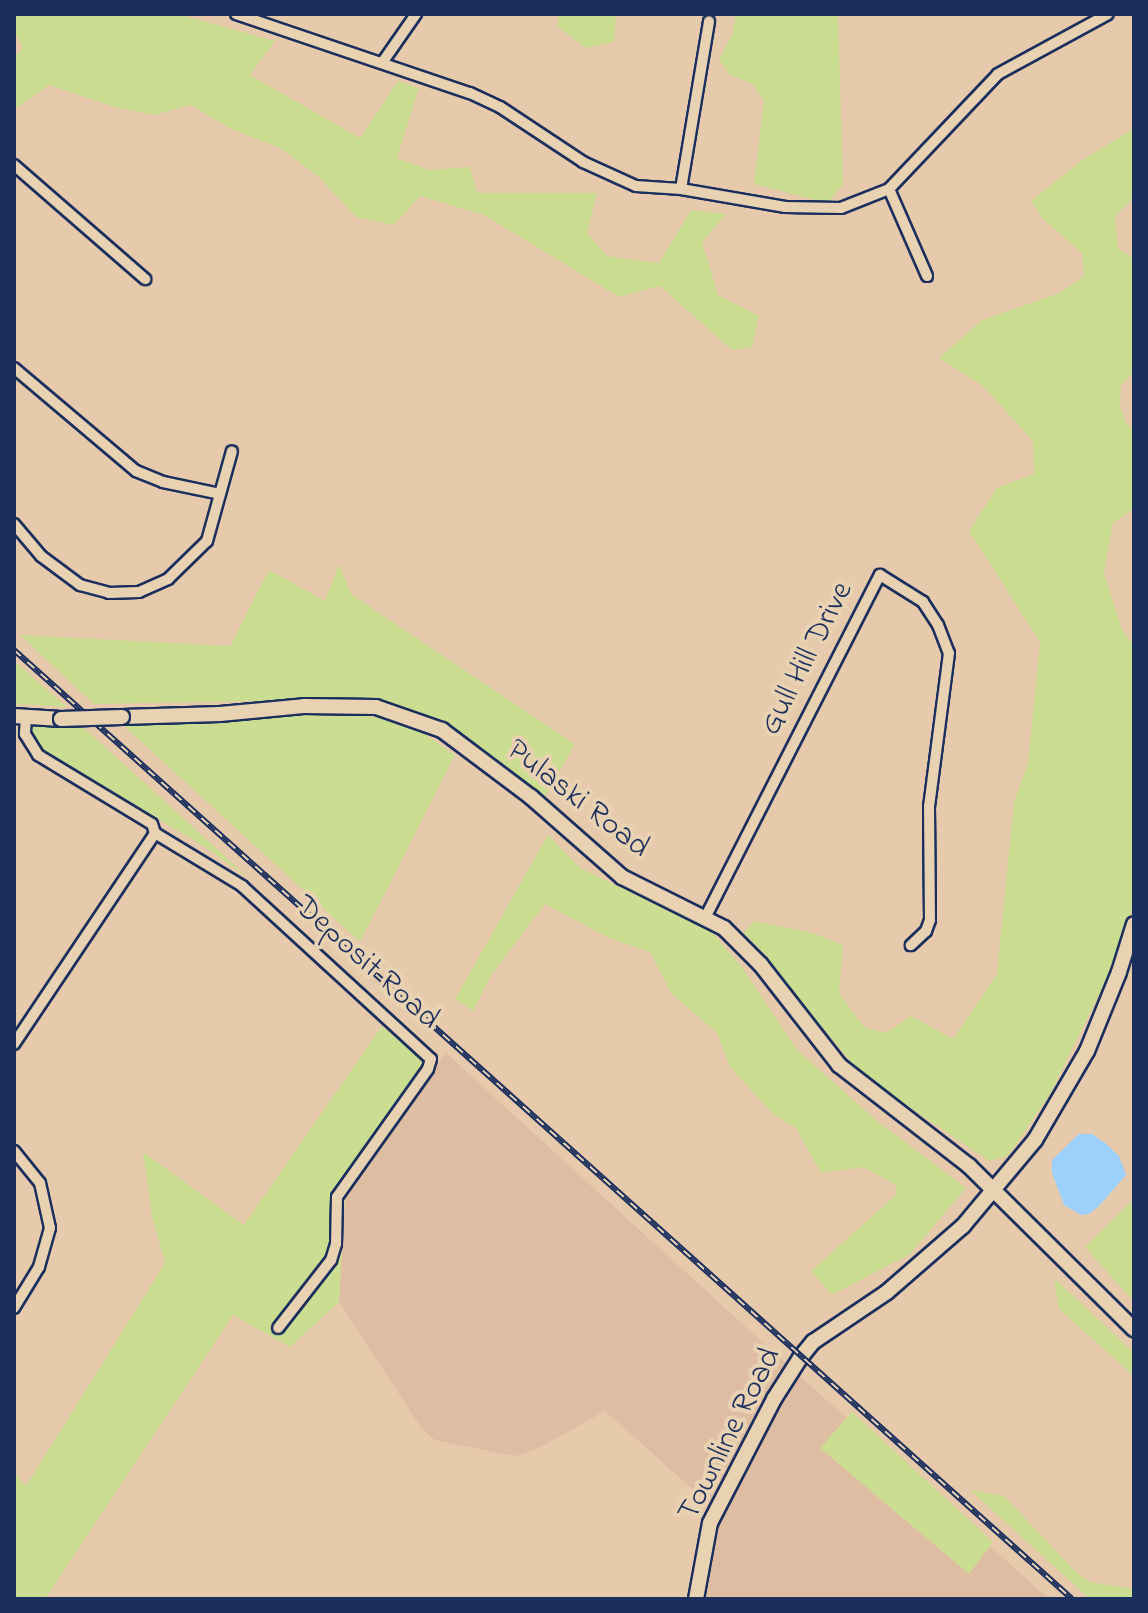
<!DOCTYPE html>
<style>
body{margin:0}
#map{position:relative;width:1148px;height:1613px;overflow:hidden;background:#e6caab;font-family:"Indie Flower",sans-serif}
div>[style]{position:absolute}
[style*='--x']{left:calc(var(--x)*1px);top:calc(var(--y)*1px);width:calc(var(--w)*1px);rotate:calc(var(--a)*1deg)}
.built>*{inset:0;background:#dfbda3}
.green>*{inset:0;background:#cbdd91}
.water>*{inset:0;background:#9dd1fb}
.roads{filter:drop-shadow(2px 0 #1b2f5e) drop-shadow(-2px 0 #1b2f5e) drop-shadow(0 2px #1b2f5e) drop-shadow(0 -2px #1b2f5e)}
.minor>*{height:10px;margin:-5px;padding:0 5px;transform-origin:5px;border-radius:5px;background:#e8d2b1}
.secondary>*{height:14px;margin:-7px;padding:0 7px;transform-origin:7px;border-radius:7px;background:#e8d2b1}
.rail>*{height:6px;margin-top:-3px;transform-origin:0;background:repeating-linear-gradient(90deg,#e8d2b1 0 9px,#1b2f5e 0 18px);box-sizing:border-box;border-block:2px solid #1b2f5e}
.bridges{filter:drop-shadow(2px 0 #1b2f5e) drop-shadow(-2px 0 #1b2f5e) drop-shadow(0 2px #1b2f5e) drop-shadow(0 -2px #1b2f5e)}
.secondary-bridge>*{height:14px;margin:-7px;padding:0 7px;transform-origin:7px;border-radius:7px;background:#e8d2b1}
span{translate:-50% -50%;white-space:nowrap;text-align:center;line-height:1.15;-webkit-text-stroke:8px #e8d2b1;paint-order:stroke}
.street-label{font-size:32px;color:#1b2f5e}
.frame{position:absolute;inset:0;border:16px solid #1b2f5e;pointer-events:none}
</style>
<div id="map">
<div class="built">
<div style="clip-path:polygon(446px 1053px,784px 1362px,1049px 1599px,688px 1599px,708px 1503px,605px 1411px,537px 1449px,515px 1456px,435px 1440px,422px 1429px,339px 1302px,345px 1197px)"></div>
</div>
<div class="green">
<div style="clip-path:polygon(15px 14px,178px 14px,275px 41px,250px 75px,360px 138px,398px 81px,419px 88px,397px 158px,429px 170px,470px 167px,477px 193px,597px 193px,587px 233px,607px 256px,659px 263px,691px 210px,726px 214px,702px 242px,718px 295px,759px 316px,752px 347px,732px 350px,660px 286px,619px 297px,484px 215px,420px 196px,394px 225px,356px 217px,319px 177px,280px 148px,231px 129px,191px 105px,154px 115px,118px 108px,49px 85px,14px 110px,14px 57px,23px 48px,14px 30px)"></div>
<div style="clip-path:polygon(559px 14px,616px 14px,614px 42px,586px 48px,557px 26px)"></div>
<div style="clip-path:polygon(736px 14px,838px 14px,843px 185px,827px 203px,754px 184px,764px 101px,752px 84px,729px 74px,719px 59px,732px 35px)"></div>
<div style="clip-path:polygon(1134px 128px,1134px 197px,1115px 216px,1118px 249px,1134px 258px,1134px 372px,1121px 385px,1120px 406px,1126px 423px,1134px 430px,1134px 508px,1113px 523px,1104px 573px,1122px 630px,1134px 646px,1134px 904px,1112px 968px,1050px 1094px,1008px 1156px,989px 1161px,862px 1075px,743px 934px,754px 921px,813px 933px,843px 945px,839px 993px,864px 1027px,886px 1033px,911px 1016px,953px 1039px,997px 974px,1014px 802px,1028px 763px,1040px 642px,969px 531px,997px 488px,1034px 474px,1033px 441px,983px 386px,939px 358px,982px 320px,1060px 293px,1084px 276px,1082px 253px,1043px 219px,1031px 201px,1081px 161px)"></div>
<div style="clip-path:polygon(339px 564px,351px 594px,575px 744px,544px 799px,446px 721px,375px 699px,94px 704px,20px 635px,230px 646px,269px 570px,325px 601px)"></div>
<div style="clip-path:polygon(14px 661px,67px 707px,14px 704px)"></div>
<div style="clip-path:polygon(331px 712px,385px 718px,419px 730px,455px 755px,360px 942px,124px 726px)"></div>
<div style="clip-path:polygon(20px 724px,82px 726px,250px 879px,208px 849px,16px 733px)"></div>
<div style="clip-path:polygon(548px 835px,580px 868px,712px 932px,743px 969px,797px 1050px,877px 1121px,966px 1188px,910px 1254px,832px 1295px,811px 1271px,897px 1194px,896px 1185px,863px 1167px,821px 1173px,796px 1128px,773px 1114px,730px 1067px,717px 1033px,671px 993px,650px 952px,609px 938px,545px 904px,491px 975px,473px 1011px,455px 999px)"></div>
<div style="clip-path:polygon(382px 1026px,435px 1069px,345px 1197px,339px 1302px,290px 1347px,233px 1315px,45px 1599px,14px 1599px,14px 1472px,26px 1486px,165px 1263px,152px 1216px,143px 1152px,244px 1225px)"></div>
<div style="clip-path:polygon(1134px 1199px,1134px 1302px,1085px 1247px)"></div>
<div style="clip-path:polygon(1054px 1278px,1134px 1353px,1134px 1376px,1059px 1309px)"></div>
<div style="clip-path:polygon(852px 1412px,993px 1542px,969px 1574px,820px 1448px)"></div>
<div style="clip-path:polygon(970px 1490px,1004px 1496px,1075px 1571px,1090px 1582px,1134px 1589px,1134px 1599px,1090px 1599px)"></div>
</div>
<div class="water">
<div style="clip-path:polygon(1079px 1134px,1092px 1134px,1105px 1143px,1119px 1156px,1126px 1175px,1099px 1206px,1089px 1214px,1081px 1215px,1064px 1205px,1052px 1173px,1052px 1160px)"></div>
</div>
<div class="roads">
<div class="minor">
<div style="--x:236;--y:14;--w:247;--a:18.7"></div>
<div style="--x:470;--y:93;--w:33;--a:25"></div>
<div style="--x:500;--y:107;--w:100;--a:33.5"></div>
<div style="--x:583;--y:162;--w:58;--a:24.4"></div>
<div style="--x:636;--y:186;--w:45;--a:3.8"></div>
<div style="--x:681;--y:189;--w:106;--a:9.8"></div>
<div style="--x:785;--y:207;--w:56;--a:1"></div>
<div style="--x:841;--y:208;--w:52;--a:-21.6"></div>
<div style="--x:889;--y:189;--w:158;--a:-46.5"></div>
<div style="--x:998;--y:74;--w:125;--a:-28.6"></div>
<div style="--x:382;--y:63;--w:60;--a:-55.2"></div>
<div style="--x:14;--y:165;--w:174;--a:41"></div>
<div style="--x:681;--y:189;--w:170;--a:-80.5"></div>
<div style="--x:889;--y:189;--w:95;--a:66.4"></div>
<div style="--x:14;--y:368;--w:160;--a:40.2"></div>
<div style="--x:136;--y:471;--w:29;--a:22"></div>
<div style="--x:163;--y:482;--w:58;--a:11.9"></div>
<div style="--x:14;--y:524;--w:42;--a:49.8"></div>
<div style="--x:41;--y:556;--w:49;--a:36.6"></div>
<div style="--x:80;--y:585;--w:30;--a:15"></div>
<div style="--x:109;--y:593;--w:30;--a:-2"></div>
<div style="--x:139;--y:592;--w:32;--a:-24"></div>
<div style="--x:168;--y:579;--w:54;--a:-44.3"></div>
<div style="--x:207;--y:541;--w:93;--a:-74.5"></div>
<div style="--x:26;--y:718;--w:16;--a:94"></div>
<div style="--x:25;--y:734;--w:25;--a:58"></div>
<div style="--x:38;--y:755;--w:133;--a:31.2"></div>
<div style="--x:152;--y:824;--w:9;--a:72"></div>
<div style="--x:155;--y:833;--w:102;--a:31.3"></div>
<div style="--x:242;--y:886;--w:256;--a:42.5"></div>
<div style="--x:431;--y:1059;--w:10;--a:107"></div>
<div style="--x:428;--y:1069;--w:157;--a:125.4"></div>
<div style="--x:337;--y:1197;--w:47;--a:91.2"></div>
<div style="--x:336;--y:1244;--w:17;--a:107"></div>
<div style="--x:331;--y:1260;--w:86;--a:127.9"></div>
<div style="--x:706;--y:916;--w:383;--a:-63"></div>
<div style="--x:880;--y:575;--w:51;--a:32.1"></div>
<div style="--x:923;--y:602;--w:27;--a:57"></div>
<div style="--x:938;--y:625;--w:30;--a:69"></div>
<div style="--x:949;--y:653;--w:154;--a:97.4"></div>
<div style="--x:929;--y:806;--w:114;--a:89.5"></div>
<div style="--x:930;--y:920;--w:12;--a:110"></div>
<div style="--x:926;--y:931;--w:21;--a:137"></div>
<div style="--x:14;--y:1044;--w:254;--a:-56.2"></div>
<div style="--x:14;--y:1151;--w:41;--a:50.9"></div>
<div style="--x:40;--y:1183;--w:46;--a:77.5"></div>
<div style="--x:50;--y:1228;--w:41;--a:105.8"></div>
<div style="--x:39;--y:1267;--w:48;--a:121.4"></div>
</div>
<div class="secondary">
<div style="--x:14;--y:716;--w:47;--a:3.7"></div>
<div style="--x:122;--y:717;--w:98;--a:-1.8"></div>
<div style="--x:220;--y:714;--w:84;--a:-5.4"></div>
<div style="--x:304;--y:706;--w:72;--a:0.8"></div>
<div style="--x:376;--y:707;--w:70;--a:19.2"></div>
<div style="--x:442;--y:730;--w:111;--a:37"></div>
<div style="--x:531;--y:797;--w:121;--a:41.3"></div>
<div style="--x:622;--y:877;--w:114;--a:26.6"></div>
<div style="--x:724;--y:928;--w:52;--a:45"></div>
<div style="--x:761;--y:965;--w:127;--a:52"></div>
<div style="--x:839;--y:1065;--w:165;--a:37.8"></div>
<div style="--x:969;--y:1166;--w:232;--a:44.7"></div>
<div style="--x:696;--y:1599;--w:77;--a:-79.6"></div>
<div style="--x:710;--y:1523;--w:140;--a:-62.7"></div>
<div style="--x:774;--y:1399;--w:49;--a:-57.6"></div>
<div style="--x:800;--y:1358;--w:21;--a:-51"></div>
<div style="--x:813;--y:1342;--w:89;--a:-34"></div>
<div style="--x:887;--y:1292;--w:101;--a:-41"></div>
<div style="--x:963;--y:1226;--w:112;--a:-50.1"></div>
<div style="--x:1035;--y:1140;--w:103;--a:-59.7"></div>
<div style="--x:1087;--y:1051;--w:85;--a:-67.9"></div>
<div style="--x:1119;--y:972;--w:50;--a:-72.6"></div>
</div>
</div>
<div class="rail">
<div style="--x:14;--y:650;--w:1421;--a:41.89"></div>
</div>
<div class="bridges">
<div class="secondary-bridge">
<div style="--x:61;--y:719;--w:61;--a:-1.9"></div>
</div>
</div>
<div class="street-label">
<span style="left:808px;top:659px;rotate:-63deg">Gull Hill Drive</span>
<span style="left:577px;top:800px;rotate:38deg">Pulaski Road</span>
<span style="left:366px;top:964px;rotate:42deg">Deposit Road</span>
<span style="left:731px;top:1435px;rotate:-63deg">Townline Road</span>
</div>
<div class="frame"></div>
</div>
